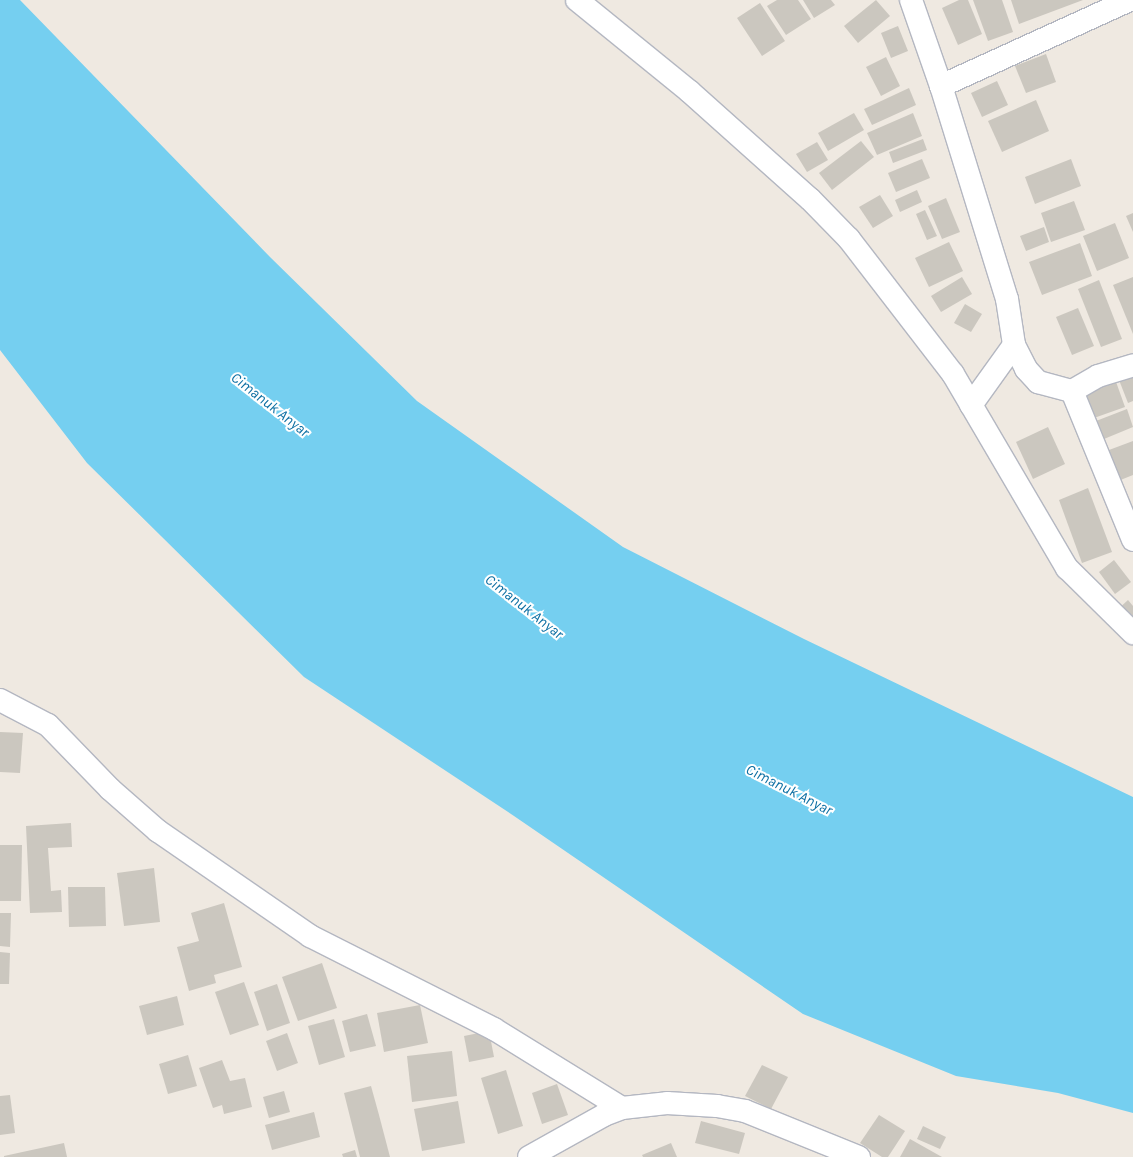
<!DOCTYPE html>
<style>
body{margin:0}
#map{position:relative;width:1133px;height:1157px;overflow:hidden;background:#efe9e1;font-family:Karla,sans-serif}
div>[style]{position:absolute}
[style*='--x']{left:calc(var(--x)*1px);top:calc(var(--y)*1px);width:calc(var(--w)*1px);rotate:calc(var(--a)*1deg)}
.water>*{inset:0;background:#75cff0}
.building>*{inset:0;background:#cbc7bf}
.roads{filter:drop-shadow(1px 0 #b4b7c1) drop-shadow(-1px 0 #b4b7c1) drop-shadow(0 1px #b4b7c1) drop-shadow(0 -1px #b4b7c1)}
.minor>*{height:22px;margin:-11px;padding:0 11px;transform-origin:11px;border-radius:11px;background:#fff}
span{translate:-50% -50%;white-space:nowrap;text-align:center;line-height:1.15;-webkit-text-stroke:4px #fff;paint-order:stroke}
.water-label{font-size:15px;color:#0d6fa3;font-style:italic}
</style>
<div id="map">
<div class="water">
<div style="clip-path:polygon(0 0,20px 0,270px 257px,417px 401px,623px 547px,804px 639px,1133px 797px,1133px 1113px,1058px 1093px,956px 1076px,803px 1014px,514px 816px,304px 677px,87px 463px,0 350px)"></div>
</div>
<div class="building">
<div style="clip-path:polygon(777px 0,798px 0,811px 19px,786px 35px,767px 6px)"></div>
<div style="clip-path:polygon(803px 0,831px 0,835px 5px,814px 18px)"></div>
<div style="clip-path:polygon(876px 0,890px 16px,858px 43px,844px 26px)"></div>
<div style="clip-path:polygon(959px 0,968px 0,982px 34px,958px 45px,942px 8px)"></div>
<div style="clip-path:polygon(973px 0,1002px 0,1013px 32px,988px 41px)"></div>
<div style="clip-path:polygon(1011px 0,1083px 0,1019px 24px)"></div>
<div style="clip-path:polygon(760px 3px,785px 41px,762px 56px,737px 18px)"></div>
<div style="clip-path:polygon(898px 26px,908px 51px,891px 58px,881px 33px)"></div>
<div style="clip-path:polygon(1046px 54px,1056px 82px,1026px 93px,1015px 66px)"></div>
<div style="clip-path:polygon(886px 57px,900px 86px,881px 96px,866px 67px)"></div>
<div style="clip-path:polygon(997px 81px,1008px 105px,982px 117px,971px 93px)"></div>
<div style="clip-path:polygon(909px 88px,916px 105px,872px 125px,864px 109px)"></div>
<div style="clip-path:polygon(1036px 100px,1049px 131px,1002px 152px,988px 121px)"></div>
<div style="clip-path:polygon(854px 113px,864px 130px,828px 151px,818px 133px)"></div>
<div style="clip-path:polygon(913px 113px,922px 136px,877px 155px,867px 133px)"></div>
<div style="clip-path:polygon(923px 139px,927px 150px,893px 163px,889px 152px)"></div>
<div style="clip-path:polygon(861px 141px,874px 157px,832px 190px,819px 173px)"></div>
<div style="clip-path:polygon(817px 142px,828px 160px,807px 172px,796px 154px)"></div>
<div style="clip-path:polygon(922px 159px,930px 178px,896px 192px,888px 173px)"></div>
<div style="clip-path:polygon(1071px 159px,1081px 186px,1035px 204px,1025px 177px)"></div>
<div style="clip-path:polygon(917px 190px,922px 202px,900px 212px,895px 200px)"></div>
<div style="clip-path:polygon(880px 195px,893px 216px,873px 228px,859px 207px)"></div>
<div style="clip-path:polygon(946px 198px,960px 232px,942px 239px,928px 206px)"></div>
<div style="clip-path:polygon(1074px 201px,1085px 230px,1051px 242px,1041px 213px)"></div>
<div style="clip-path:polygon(925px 210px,937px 236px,927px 240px,916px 214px)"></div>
<div style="clip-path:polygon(1133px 213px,1133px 232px,1126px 216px)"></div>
<div style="clip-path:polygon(1115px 223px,1129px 258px,1097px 271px,1083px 236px)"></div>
<div style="clip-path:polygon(1044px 227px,1049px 242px,1026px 251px,1020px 236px)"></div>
<div style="clip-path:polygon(949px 242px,963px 271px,929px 287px,915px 258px)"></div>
<div style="clip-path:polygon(1080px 243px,1092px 276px,1042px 295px,1029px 262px)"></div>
<div style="clip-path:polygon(962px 277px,972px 294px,941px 312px,931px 296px)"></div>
<div style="clip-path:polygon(1133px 277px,1133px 334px,1113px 285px)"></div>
<div style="clip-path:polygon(1099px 280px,1122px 339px,1101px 347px,1078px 289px)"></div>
<div style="clip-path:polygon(965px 304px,982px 314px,971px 332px,954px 323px)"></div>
<div style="clip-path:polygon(1078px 308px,1094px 346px,1072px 355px,1056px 317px)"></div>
<div style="clip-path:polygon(1133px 375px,1133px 401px,1128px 403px,1119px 380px)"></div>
<div style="clip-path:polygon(1115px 379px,1125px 407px,1094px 418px,1084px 391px)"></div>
<div style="clip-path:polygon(1127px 409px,1133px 427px,1104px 439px,1096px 421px)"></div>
<div style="clip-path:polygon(1048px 427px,1065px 464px,1033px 479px,1016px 442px)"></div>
<div style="clip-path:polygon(1133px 441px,1133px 475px,1113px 483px,1101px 453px)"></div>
<div style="clip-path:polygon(1088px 488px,1112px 552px,1082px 563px,1059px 500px)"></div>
<div style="clip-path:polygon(1114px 560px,1131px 582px,1115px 594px,1099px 572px)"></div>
<div style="clip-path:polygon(1128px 600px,1133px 606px,1133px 625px,1116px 611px)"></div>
<div style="clip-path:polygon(0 732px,23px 733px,20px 773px,0 772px)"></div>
<div style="clip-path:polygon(71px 823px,72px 847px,48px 848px,51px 891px,61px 890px,62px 912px,30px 913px,26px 826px)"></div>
<div style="clip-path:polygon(0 845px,22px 845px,21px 901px,0 901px)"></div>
<div style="clip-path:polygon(154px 868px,160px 922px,124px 926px,117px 873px)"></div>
<div style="clip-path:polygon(68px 887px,105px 887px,106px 926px,69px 927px)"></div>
<div style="clip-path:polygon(224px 903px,242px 967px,214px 975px,216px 983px,189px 991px,177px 947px,199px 941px,191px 913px)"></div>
<div style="clip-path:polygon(0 913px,11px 913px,10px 947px,0 946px)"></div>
<div style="clip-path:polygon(0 952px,10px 953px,9px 984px,0 984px)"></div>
<div style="clip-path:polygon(322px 963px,337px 1008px,298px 1021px,282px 977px)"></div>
<div style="clip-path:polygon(244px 982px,259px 1025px,230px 1035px,215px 992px)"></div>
<div style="clip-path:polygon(277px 984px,290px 1023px,267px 1031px,254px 992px)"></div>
<div style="clip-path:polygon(177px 996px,184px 1025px,147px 1035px,139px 1006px)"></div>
<div style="clip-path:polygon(420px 1005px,428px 1043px,384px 1052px,377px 1013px)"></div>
<div style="clip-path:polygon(367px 1014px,376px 1046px,350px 1052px,342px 1021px)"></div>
<div style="clip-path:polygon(334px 1019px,345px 1057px,319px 1065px,308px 1026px)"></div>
<div style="clip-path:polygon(489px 1031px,494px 1057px,469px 1062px,464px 1036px)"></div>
<div style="clip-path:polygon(287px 1033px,298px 1063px,277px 1071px,266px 1041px)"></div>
<div style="clip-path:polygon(452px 1051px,457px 1096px,412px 1102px,407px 1056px)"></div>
<div style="clip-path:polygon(188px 1055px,197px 1086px,168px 1094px,159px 1064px)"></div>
<div style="clip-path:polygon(222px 1060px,230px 1081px,245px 1078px,252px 1107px,224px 1114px,222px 1105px,213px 1108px,199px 1068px)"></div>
<div style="clip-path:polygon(762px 1065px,788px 1077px,771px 1109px,745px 1096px)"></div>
<div style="clip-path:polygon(506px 1070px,523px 1126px,498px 1134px,481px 1078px)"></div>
<div style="clip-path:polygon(557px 1084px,568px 1115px,542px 1124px,532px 1093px)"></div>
<div style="clip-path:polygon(371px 1086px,379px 1115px,390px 1157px,360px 1157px,344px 1093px)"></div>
<div style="clip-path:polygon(284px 1091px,290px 1112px,269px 1118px,263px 1097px)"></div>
<div style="clip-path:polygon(10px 1095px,15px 1133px,0 1135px,0 1096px)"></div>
<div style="clip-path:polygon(458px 1101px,465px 1143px,422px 1151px,414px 1109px)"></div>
<div style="clip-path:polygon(314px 1112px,320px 1137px,272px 1150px,265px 1125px)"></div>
<div style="clip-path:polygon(879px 1115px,905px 1131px,888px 1157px,882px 1157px,860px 1143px)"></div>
<div style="clip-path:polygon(701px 1121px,745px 1133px,739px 1154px,695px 1143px)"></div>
<div style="clip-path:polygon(923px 1126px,946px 1137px,940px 1149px,917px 1139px)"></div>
<div style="clip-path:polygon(910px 1139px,942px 1157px,900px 1157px)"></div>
<div style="clip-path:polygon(64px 1143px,67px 1157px,4px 1157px,4px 1156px)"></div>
<div style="clip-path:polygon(671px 1143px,677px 1157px,643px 1157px,642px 1155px)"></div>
<div style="clip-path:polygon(355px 1150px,357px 1157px,343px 1157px,342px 1154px)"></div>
</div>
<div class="roads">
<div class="minor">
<div style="--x:577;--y:0;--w:144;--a:39.1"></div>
<div style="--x:689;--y:91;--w:162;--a:41.8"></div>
<div style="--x:810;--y:199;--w:56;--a:45.7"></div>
<div style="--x:849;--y:239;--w:170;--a:52.4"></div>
<div style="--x:953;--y:374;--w:225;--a:59.6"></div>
<div style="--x:1067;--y:568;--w:93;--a:44.6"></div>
<div style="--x:911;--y:0;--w:91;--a:70.8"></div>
<div style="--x:941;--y:86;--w:223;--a:72.8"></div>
<div style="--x:1007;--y:299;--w:47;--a:81.3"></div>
<div style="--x:1014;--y:345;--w:27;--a:63"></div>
<div style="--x:1026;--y:369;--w:18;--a:47"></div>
<div style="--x:1038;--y:382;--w:35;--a:15"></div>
<div style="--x:1072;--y:391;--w:161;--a:67.7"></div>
<div style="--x:941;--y:86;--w:208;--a:-24.5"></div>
<div style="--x:1072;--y:391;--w:30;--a:-30"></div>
<div style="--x:1098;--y:376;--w:37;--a:-17"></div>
<div style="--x:971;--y:405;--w:74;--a:-54.4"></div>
<div style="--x:0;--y:700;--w:54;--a:27.5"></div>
<div style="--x:48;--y:725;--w:89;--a:45.9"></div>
<div style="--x:110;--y:789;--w:64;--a:41.2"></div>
<div style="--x:158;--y:831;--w:185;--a:34.6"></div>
<div style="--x:310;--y:936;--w:206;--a:26.8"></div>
<div style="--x:494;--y:1029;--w:150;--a:31.7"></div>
<div style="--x:529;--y:1157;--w:86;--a:-29.2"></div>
<div style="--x:604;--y:1115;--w:19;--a:-21"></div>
<div style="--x:622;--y:1108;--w:45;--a:-6.3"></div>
<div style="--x:667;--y:1103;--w:50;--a:3.4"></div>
<div style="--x:717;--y:1106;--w:28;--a:10"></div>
<div style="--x:745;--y:1111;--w:123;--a:22"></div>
</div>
</div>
<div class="water-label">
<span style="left:270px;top:405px;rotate:38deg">Cimanuk Anyar</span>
<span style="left:524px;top:607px;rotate:38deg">Cimanuk Anyar</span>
<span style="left:789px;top:790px;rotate:27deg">Cimanuk Anyar</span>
</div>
</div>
